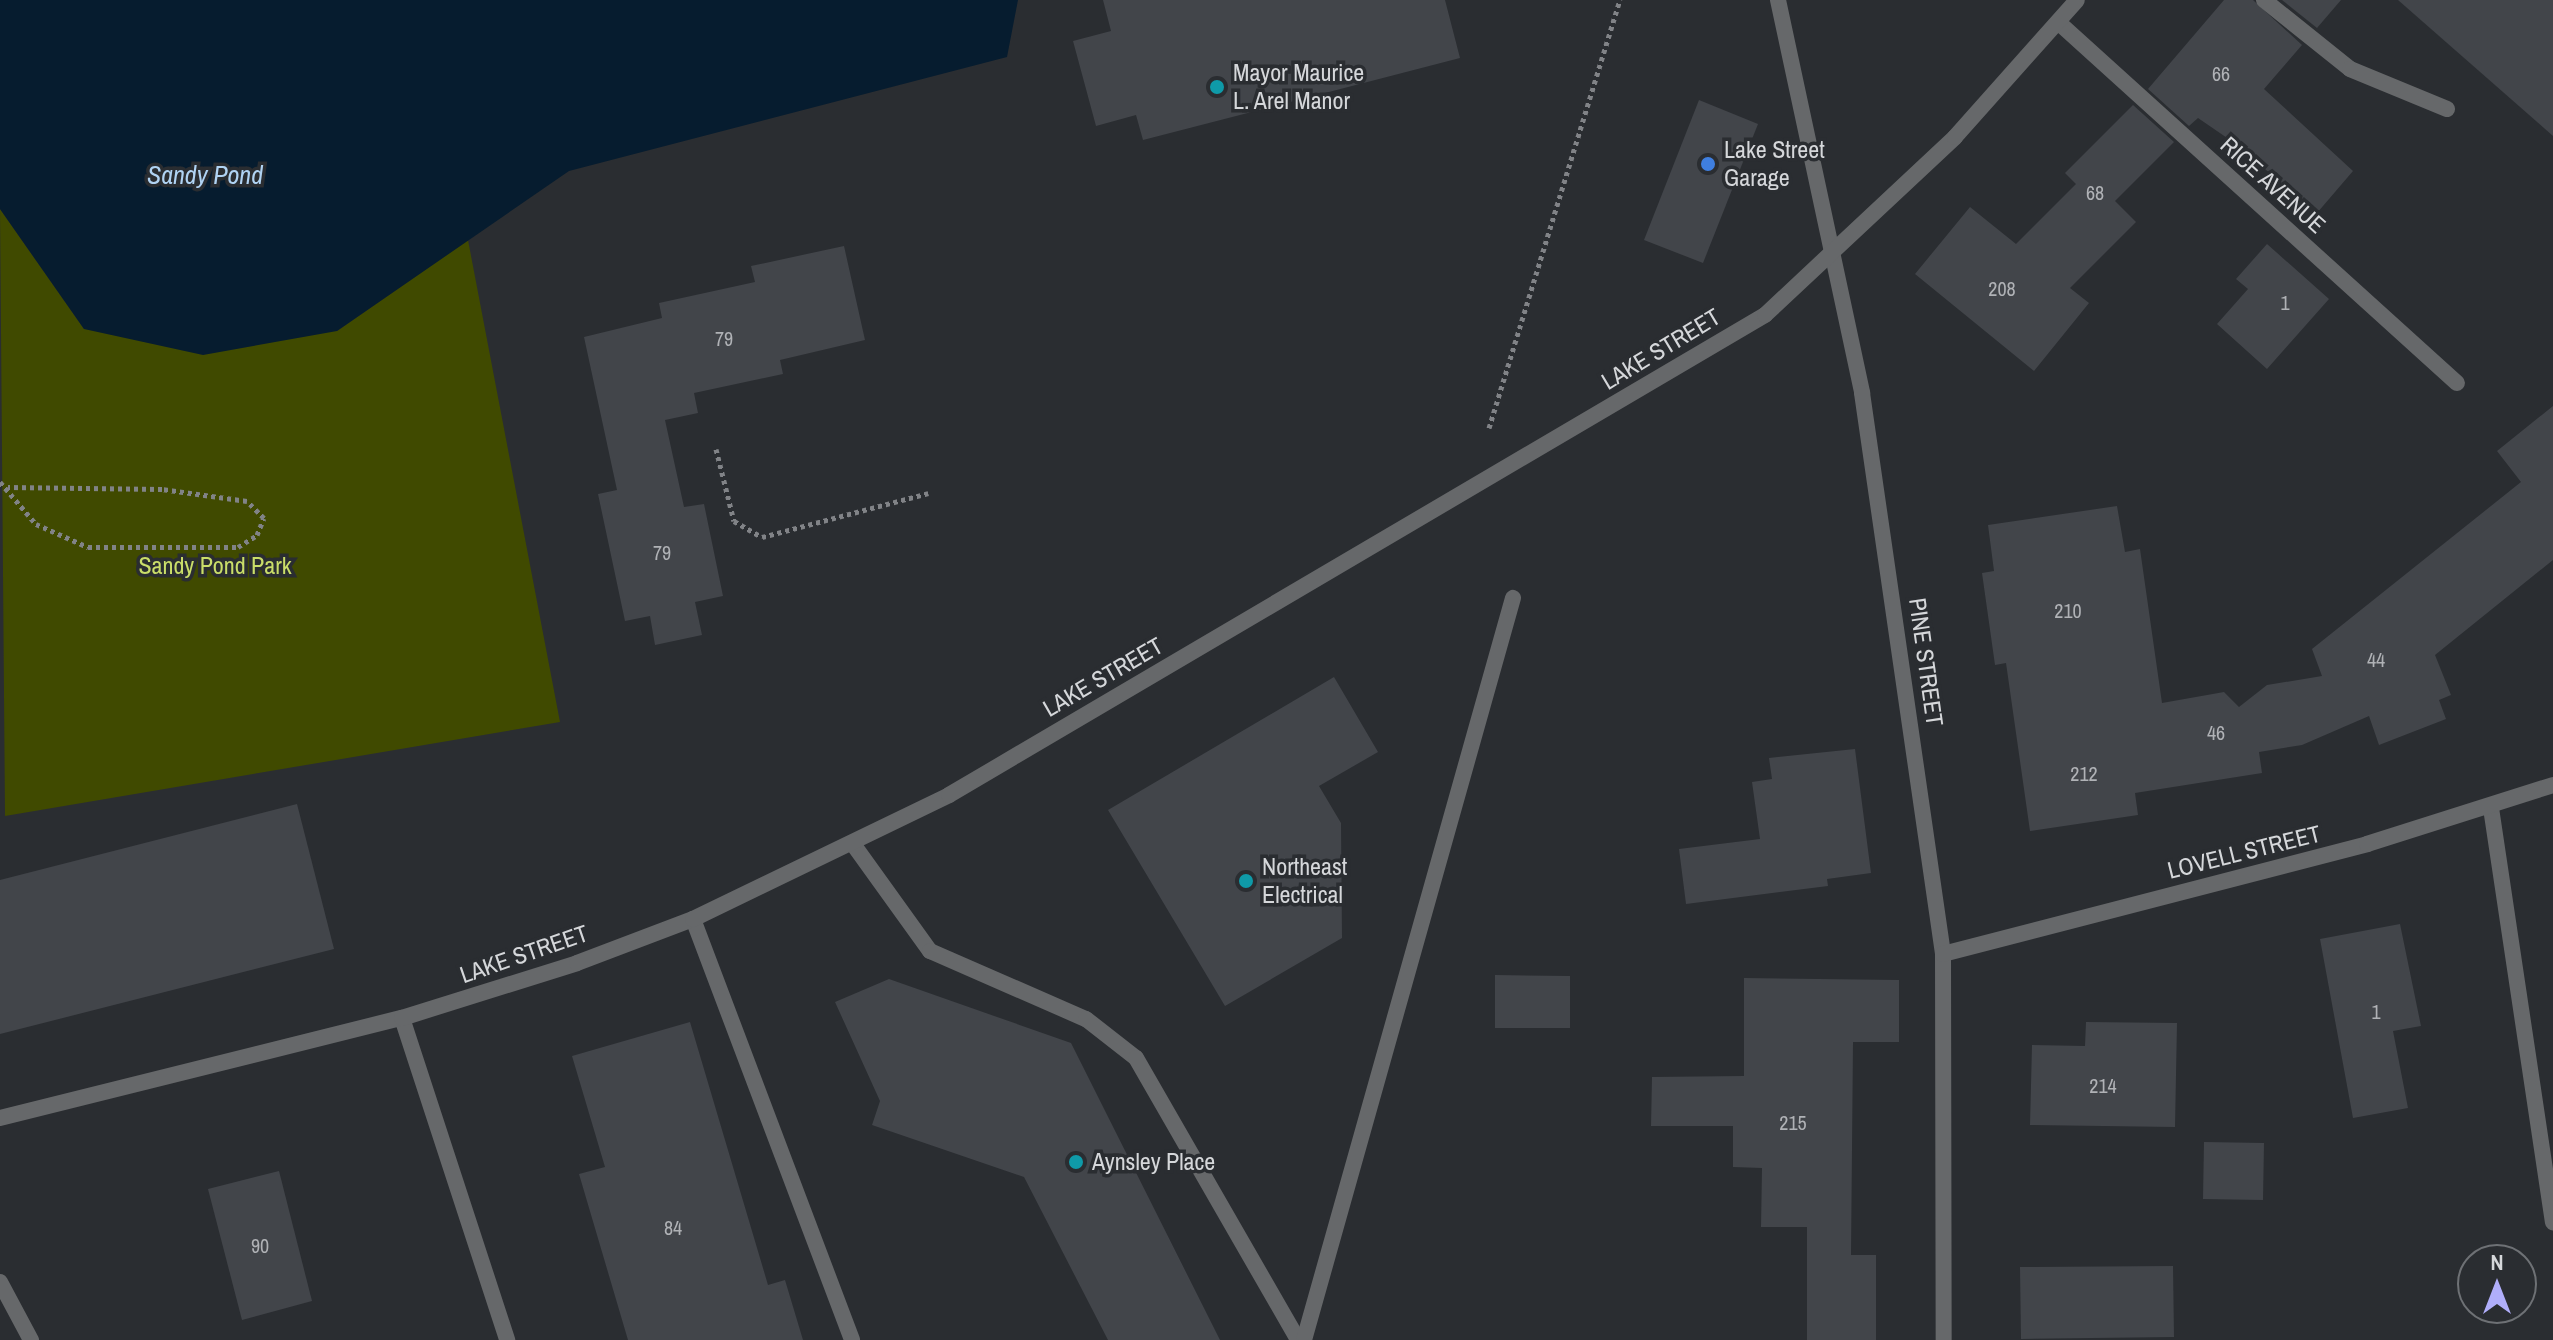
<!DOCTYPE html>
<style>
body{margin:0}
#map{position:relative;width:2553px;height:1340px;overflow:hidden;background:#2a2d31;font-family:"Archivo Narrow",sans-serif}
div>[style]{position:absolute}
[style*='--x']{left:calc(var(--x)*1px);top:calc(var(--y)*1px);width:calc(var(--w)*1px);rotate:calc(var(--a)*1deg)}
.green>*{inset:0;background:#404a00}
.water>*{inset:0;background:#061c2f}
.building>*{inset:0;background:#42454a}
.path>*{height:5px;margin-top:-2.5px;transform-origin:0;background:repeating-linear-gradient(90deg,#818387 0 4px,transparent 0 8px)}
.service>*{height:16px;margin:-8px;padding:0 8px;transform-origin:8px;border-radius:8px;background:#66686a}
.minor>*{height:16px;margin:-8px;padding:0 8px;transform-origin:8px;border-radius:8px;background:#66686a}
.tertiary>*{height:16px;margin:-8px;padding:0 8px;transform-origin:8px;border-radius:8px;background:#66686a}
.dots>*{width:22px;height:22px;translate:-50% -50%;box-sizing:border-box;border:4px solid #2a2d31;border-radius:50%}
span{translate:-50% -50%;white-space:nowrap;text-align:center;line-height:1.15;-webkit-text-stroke:7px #2a2d31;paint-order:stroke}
.number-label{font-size:20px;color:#b0b2b6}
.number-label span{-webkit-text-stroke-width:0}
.poi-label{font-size:24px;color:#d5d7da}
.left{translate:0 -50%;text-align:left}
.street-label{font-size:24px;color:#d5d7da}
.park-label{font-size:24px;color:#cade69}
.water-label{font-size:26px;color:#b0d3f3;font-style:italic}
.north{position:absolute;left:2457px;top:1244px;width:80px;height:80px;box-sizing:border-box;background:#2a2d31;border:2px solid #6e7175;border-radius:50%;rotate:0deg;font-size:22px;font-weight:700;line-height:32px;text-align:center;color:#d5d7da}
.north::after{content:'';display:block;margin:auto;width:28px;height:36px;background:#b0aefa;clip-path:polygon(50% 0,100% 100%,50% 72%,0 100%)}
</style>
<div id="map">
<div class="green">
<div style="clip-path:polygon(0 209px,84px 329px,337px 331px,468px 240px,560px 722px,5px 816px)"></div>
</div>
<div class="water">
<div style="clip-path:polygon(0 0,1018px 0,1007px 57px,569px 171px,337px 331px,203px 355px,84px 329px,0 209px)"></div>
</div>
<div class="building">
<div style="clip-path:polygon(1103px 0,1445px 0,1460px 58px,1143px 140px,1136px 115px,1096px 126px,1073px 41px,1111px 31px)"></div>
<div style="clip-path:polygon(2224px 0,2253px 0,2302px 45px,2264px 89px,2353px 171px,2317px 213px,2233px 142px,2198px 118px,2189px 126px,2148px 89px)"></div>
<div style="clip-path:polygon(2282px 0,2341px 0,2317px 28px)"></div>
<div style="clip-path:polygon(2398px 0,2553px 0,2553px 136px)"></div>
<div style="clip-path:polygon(1699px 100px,1758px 124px,1703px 263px,1644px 240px)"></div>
<div style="clip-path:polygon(2133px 105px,2174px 142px,2115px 201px,2136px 222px,2070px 288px,2089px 303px,2034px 371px,1915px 274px,1970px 207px,2016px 244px,2076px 184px,2065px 173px)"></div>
<div style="clip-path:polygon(2267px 244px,2329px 299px,2267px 369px,2217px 324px,2248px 289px,2236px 279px)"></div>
<div style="clip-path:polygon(844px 246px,865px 340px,780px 360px,783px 374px,694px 393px,698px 413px,665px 420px,684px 507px,704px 504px,723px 596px,695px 602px,702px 635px,655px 645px,650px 616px,625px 621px,598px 494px,617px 490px,584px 337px,662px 318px,659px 303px,755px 282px,751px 266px)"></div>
<div style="clip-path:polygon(2553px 406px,2553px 560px,2435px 655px,2451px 695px,2439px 700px,2446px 719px,2379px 745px,2369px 716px,2302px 745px,2259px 752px,2262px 773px,2135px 793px,2138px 815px,2030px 831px,2006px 663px,1995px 665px,1982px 573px,1994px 571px,1988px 525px,2117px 506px,2125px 552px,2140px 549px,2162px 703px,2224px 692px,2239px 707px,2267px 685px,2322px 676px,2312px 649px,2521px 482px,2497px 451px)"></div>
<div style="clip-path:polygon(1334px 677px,1378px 752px,1319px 786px,1341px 823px,1342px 938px,1225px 1006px,1108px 810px)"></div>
<div style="clip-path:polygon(1855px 749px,1871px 873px,1827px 879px,1828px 886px,1686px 904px,1679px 849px,1760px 839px,1752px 782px,1772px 779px,1769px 758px)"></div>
<div style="clip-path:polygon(297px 804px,334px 949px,0 1034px,0 880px)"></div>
<div style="clip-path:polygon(2400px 924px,2421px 1026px,2393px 1031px,2408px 1108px,2353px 1118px,2320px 939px)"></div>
<div style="clip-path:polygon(1495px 975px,1570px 976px,1570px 1028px,1495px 1028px)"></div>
<div style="clip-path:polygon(1744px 978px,1899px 980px,1899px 1042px,1853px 1042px,1851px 1255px,1876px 1255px,1876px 1340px,1807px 1340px,1807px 1227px,1761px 1227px,1762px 1168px,1733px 1167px,1733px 1126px,1651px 1126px,1652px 1077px,1744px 1076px)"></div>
<div style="clip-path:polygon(889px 979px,1071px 1043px,1220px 1340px,1108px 1340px,1024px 1177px,872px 1125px,880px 1101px,835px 1002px)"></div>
<div style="clip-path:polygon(690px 1022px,768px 1285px,785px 1280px,803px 1340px,628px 1340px,579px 1174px,605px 1167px,572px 1056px)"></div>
<div style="clip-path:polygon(2086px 1022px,2177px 1023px,2175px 1127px,2030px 1125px,2032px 1045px,2085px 1046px)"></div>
<div style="clip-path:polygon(2204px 1142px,2264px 1143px,2263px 1200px,2203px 1199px)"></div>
<div style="clip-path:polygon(279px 1171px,312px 1301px,242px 1320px,208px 1189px)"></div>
<div style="clip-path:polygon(2173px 1266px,2174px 1337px,2021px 1339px,2020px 1267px)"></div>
</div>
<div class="path">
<div style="--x:1489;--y:428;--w:448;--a:-73"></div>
<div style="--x:716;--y:449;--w:74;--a:76"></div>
<div style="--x:734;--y:521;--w:32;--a:30"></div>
<div style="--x:762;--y:537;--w:172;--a:-14.8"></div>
<div style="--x:0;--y:482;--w:55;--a:49.4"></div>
<div style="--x:36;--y:524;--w:57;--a:23.9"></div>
<div style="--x:88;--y:547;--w:150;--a:0"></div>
<div style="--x:238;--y:547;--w:22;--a:-32"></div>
<div style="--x:257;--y:535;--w:18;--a:-68"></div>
<div style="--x:264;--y:518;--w:24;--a:-135"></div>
<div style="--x:247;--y:501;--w:86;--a:-172"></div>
<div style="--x:162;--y:489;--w:154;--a:-179.3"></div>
</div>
<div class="service">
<div style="--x:2264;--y:0;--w:110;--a:38.7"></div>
<div style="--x:2350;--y:69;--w:105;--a:22.4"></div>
<div style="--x:2058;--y:22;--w:538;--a:42.14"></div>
<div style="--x:853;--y:844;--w:132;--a:54.3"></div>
<div style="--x:930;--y:951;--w:170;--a:23.6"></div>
<div style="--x:1086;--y:1019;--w:63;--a:38"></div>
<div style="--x:1136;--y:1058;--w:325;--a:60.1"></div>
<div style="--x:693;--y:919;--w:450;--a:69.3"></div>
<div style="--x:402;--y:1018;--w:339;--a:71.9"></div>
<div style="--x:1304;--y:1340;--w:771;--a:-74.27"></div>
</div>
<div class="minor">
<div style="--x:1778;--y:0;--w:402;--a:77.9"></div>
<div style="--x:1862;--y:393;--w:567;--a:81.78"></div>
<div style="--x:1943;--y:954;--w:386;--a:89.9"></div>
<div style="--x:2491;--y:808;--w:419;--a:81.5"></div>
<div style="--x:1943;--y:954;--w:438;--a:-14.5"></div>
<div style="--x:2367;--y:844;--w:195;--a:-17.6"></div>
<div style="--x:0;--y:1282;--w:66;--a:61.9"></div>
</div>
<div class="tertiary">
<div style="--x:0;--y:1118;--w:414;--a:-14"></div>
<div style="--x:402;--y:1018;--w:183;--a:-17.4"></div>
<div style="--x:577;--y:963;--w:124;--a:-20.8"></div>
<div style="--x:693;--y:919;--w:284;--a:-25.8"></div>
<div style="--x:949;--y:795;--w:947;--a:-30.47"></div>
<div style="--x:1765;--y:315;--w:260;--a:-43.1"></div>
<div style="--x:1955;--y:137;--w:183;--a:-48.3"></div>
</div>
<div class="dots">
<div style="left:1217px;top:87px;background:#0f9aa8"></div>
<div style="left:1708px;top:164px;background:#3f7fe0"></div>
<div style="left:1246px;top:881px;background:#0f9aa8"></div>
<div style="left:1076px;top:1162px;background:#0f9aa8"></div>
</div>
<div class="number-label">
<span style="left:2221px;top:73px">66</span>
<span style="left:2095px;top:192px">68</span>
<span style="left:2002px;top:288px">208</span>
<span style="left:2285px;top:302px">1</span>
<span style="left:724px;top:338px">79</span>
<span style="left:662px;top:552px">79</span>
<span style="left:2068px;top:610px">210</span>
<span style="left:2376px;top:659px">44</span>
<span style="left:2216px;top:732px">46</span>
<span style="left:2084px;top:773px">212</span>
<span style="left:2376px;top:1011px">1</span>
<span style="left:2103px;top:1085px">214</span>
<span style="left:1793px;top:1122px">215</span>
<span style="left:673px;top:1227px">84</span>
<span style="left:260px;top:1245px">90</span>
</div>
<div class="poi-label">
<span class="left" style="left:1233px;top:87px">Mayor Maurice<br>L. Arel Manor</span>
<span class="left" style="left:1724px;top:164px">Lake Street<br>Garage</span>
<span class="left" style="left:1262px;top:881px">Northeast<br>Electrical</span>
<span class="left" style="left:1092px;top:1162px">Aynsley Place</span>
</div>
<div class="street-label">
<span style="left:2273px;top:185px;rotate:42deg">RICE AVENUE</span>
<span style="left:1661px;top:349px;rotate:-31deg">LAKE STREET</span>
<span style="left:1926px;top:662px;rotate:82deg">PINE STREET</span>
<span style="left:1103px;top:677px;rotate:-30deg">LAKE STREET</span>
<span style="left:2244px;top:852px;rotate:-14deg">LOVELL STREET</span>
<span style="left:524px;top:954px;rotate:-19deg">LAKE STREET</span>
</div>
<div class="park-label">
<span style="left:215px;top:566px">Sandy Pond Park</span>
</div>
<div class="water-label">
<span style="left:205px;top:175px">Sandy Pond</span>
</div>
<div class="north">N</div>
</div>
